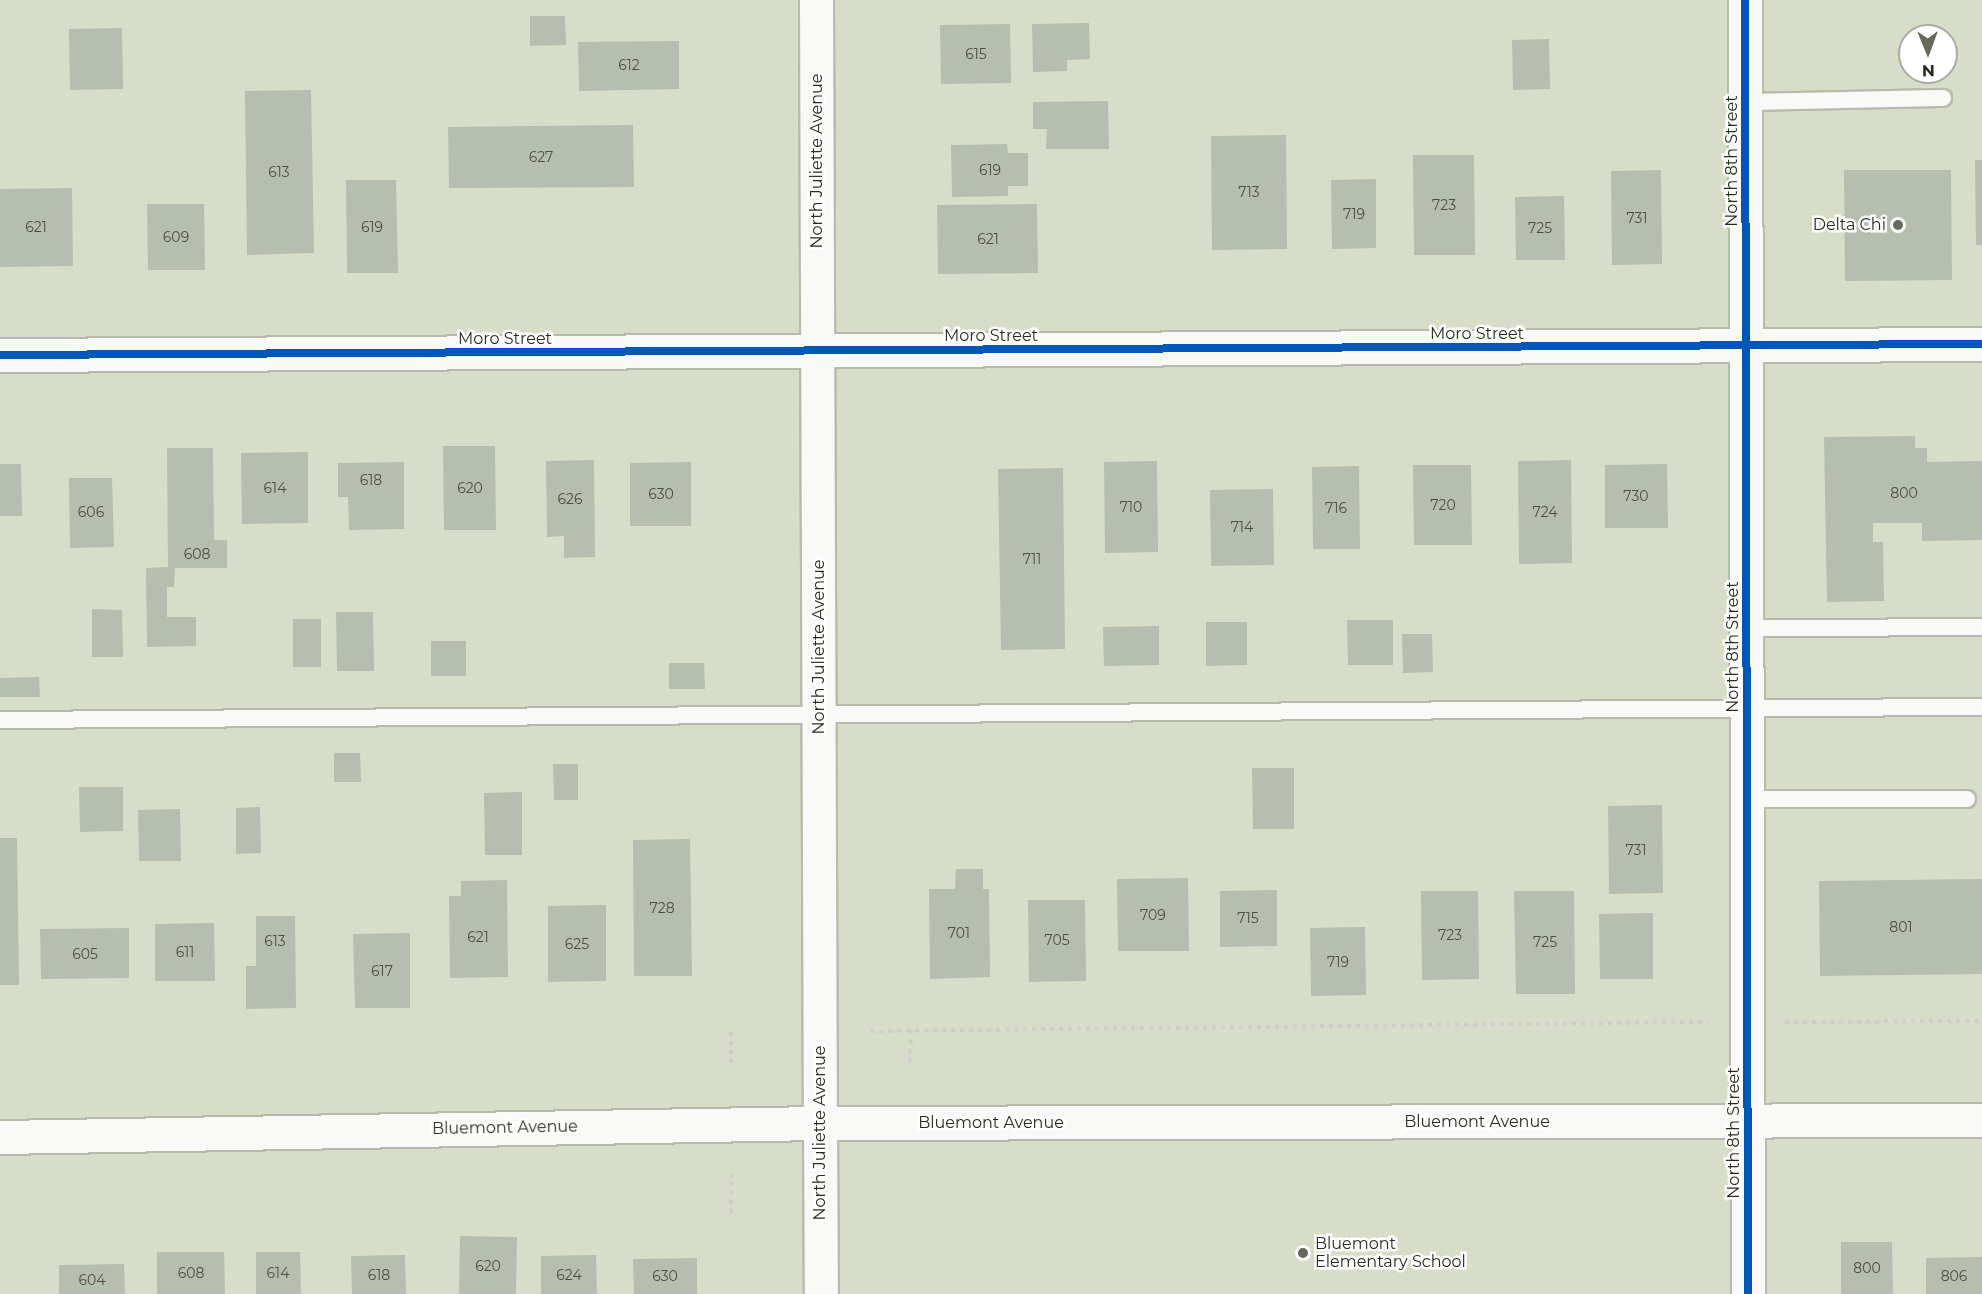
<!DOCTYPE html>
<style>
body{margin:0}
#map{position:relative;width:1982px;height:1294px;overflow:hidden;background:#d8ddc9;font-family:Montserrat,sans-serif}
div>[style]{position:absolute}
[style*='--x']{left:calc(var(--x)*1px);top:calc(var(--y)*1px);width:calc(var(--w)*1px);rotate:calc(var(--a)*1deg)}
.building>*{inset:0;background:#b6beb0}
.path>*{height:4px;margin-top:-2px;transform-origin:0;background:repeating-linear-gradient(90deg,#cdcfc8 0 4.5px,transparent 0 9px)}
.roads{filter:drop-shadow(2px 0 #b7bbac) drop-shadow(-2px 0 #b7bbac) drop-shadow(0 2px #b7bbac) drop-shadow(0 -2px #b7bbac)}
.service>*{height:16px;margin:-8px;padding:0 8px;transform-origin:8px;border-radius:8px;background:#f9faf7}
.minor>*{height:33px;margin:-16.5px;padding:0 16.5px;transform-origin:16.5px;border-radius:16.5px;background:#f9faf7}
.tertiary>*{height:33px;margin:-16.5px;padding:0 16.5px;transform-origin:16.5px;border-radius:16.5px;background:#f9faf7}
.secondary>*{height:33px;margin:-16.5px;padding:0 16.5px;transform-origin:16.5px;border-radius:16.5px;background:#f9faf7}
.cycleway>*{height:8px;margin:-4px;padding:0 4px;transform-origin:4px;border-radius:4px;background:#0057b8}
.dots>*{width:16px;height:16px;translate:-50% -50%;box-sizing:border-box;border:3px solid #fff;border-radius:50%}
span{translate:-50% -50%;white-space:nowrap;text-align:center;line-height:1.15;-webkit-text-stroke:5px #fff;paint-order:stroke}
.number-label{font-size:14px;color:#4c5042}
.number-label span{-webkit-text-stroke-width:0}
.street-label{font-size:16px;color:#282c1e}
.poi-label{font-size:16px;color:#282c1e}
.right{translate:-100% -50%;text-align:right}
.left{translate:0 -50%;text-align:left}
.north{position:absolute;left:1898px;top:24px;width:60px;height:60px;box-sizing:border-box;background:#fff;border:2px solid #a9aba5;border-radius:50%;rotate:179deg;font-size:16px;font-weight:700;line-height:24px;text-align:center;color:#282c1e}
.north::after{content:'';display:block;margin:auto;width:21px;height:27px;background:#666a5a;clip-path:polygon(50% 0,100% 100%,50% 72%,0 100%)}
</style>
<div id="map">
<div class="building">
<div style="clip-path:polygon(530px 16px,565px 16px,566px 45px,530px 46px)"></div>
<div style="clip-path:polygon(1089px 23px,1090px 59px,1067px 60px,1067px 71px,1033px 72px,1032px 24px)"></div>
<div style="clip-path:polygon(1010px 24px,1011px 83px,941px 84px,940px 25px)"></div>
<div style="clip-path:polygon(122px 28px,123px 89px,70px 90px,69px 29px)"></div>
<div style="clip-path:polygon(1549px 39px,1550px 89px,1513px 90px,1512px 40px)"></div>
<div style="clip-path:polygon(679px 41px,679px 89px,579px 91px,578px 42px)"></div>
<div style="clip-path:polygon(311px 90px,314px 253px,247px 255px,245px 91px)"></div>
<div style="clip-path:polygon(1108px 101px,1109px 149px,1046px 149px,1047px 129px,1033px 129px,1033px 102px)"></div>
<div style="clip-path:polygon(633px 125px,634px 187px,449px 188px,448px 127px)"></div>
<div style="clip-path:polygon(1286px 135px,1287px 249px,1212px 250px,1211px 136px)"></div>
<div style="clip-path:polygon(1007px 144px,1008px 153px,1028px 153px,1028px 186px,1008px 186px,1008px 196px,952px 197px,951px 145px)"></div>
<div style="clip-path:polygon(1413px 155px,1474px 155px,1475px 255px,1414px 255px)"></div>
<div style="clip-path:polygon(1975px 160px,1982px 160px,1982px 245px,1976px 245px)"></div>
<div style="clip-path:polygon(1661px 170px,1662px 264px,1612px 265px,1611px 171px)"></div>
<div style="clip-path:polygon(1844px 170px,1951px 170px,1952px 280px,1845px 281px)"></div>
<div style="clip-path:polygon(1376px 179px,1376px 248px,1332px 249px,1331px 180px)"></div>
<div style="clip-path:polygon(346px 180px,396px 180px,398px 273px,347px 273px)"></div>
<div style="clip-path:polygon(72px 188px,73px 266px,0 267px,0 189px)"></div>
<div style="clip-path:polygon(1564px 196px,1565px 260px,1516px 260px,1515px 197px)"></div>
<div style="clip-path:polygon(147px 204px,204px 204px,205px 270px,148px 270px)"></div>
<div style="clip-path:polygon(1037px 204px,1038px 273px,938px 274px,937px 205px)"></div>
<div style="clip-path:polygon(1915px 436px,1915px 448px,1927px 448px,1927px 462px,1982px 461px,1982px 540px,1922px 541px,1922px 523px,1873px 523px,1873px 542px,1883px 542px,1884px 601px,1827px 602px,1824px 437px)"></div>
<div style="clip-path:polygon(443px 446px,495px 446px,496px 530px,444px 530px)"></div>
<div style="clip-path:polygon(167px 448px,213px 448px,214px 540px,227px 540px,227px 568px,175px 568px,174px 587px,167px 587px,167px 617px,196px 617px,196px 646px,147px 647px,146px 568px,168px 567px)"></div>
<div style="clip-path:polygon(308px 452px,308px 523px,242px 524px,241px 453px)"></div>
<div style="clip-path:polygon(594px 460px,595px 557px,564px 558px,564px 536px,547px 537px,546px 461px)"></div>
<div style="clip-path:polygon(1571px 460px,1572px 563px,1519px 564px,1518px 461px)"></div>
<div style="clip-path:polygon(1157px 461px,1158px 552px,1105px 553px,1104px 462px)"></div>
<div style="clip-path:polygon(404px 462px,404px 529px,349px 530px,348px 497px,338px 497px,338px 463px)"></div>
<div style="clip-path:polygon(691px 462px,691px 526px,630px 526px,630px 463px)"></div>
<div style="clip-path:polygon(0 464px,21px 464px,22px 516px,0 516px)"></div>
<div style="clip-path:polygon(1667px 464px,1668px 528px,1605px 528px,1605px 465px)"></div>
<div style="clip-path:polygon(1413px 465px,1471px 465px,1472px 545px,1414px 545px)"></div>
<div style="clip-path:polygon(1359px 466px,1360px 549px,1313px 549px,1312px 467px)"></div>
<div style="clip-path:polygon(1063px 468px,1065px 649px,1001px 650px,998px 469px)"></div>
<div style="clip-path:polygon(69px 478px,112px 478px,114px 547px,70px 548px)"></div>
<div style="clip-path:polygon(1273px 489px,1274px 565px,1211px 566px,1210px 490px)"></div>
<div style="clip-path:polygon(92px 609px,122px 610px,123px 657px,92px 657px)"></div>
<div style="clip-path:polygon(336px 612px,373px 612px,374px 671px,337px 671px)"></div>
<div style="clip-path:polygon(293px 619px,321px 619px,321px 667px,293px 667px)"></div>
<div style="clip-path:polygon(1347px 620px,1393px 620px,1393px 665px,1348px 665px)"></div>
<div style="clip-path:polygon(1206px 622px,1247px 622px,1247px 665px,1206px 666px)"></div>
<div style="clip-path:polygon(1159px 626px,1159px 665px,1104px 666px,1103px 627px)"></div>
<div style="clip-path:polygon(1402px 634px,1432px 634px,1433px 672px,1403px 673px)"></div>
<div style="clip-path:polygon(431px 641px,466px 641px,466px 676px,431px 676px)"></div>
<div style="clip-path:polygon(669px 663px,704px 663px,705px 689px,669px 689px)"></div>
<div style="clip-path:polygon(39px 677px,40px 697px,0 697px,0 678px)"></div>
<div style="clip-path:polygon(334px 753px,360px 753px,361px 782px,334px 782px)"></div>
<div style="clip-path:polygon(553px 764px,578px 764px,578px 800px,554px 800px)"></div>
<div style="clip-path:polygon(1252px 768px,1294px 768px,1294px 829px,1253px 829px)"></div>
<div style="clip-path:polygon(79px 787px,123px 787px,123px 831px,80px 832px)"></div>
<div style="clip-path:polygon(522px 792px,522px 855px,485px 855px,484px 793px)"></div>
<div style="clip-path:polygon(1662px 805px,1663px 893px,1609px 894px,1608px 806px)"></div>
<div style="clip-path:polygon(260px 807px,261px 853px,236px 854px,236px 808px)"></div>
<div style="clip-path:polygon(180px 809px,181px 861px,139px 861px,138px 810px)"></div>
<div style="clip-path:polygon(0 838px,17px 838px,19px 985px,0 985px)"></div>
<div style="clip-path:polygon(690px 839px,692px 976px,634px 976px,633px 840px)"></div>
<div style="clip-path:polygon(956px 869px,983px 869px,983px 889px,989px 889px,990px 977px,930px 979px,929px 889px,955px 889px)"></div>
<div style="clip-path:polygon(1188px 878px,1189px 951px,1118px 951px,1117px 879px)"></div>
<div style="clip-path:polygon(1982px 879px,1982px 974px,1820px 976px,1819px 881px)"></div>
<div style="clip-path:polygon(507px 880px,508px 977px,450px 978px,449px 896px,461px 896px,461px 881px)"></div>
<div style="clip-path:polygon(1277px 890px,1277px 946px,1220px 947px,1220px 891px)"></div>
<div style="clip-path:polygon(1421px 891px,1478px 891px,1479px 979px,1422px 980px)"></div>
<div style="clip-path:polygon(1514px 891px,1574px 891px,1575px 994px,1516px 994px)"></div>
<div style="clip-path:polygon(1028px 900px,1085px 900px,1086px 981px,1029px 982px)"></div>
<div style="clip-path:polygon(606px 905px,606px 981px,548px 982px,548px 906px)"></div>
<div style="clip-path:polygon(1653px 913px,1653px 979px,1600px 979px,1599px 914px)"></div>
<div style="clip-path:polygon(256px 916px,295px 916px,296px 1008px,246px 1009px,246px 966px,256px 966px)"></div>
<div style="clip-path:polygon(214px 923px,215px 981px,155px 981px,155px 924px)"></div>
<div style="clip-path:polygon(1365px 927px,1366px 995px,1311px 996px,1310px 928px)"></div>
<div style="clip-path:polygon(129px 928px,129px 978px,41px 979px,40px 929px)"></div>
<div style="clip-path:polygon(410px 933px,410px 1008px,355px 1008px,353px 934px)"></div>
<div style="clip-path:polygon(460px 1236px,517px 1237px,516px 1294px,459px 1294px)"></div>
<div style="clip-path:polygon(1841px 1242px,1892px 1242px,1893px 1294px,1841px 1294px)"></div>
<div style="clip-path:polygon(157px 1252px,224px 1252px,225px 1294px,157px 1294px)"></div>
<div style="clip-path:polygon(256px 1252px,300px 1252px,301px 1294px,256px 1294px)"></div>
<div style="clip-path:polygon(405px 1255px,406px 1294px,352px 1294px,351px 1256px)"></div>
<div style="clip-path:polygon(596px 1255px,597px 1294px,541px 1294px,541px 1256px)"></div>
<div style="clip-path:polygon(1982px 1257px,1982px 1294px,1926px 1294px,1926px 1258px)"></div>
<div style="clip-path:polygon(697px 1258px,697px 1294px,634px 1294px,633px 1259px)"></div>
<div style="clip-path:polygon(124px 1264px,125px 1294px,59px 1294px,59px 1265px)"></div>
</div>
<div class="path">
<div style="--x:1785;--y:1022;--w:197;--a:-0.3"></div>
<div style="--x:870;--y:1031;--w:838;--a:-0.62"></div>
<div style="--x:731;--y:1032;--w:32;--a:90"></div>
<div style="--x:910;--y:1062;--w:33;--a:-88"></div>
<div style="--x:731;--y:1213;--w:39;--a:-89"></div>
</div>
<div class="roads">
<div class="service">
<div style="--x:1745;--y:102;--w:198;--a:-1.2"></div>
<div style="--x:1747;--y:628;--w:235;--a:-0.2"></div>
<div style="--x:0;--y:720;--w:1982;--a:-0.38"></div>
<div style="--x:1747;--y:799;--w:220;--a:0"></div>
</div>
<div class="minor">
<div style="--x:1745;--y:0;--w:1294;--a:89.87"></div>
<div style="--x:0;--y:355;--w:1982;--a:-0.32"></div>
<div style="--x:820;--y:1123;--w:171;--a:89.7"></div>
</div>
<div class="tertiary">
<div style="--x:816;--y:0;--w:1123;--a:89.8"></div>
</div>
<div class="secondary">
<div style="--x:0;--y:1137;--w:820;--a:-0.98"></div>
<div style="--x:820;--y:1123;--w:1162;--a:-0.15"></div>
</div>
</div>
<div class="cycleway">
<div style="--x:1745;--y:0;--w:1294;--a:89.87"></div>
<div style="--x:0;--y:355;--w:1982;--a:-0.32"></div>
</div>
<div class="dots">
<div style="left:1898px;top:225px;background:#666a5a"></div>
<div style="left:1303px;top:1253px;background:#666a5a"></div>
</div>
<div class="number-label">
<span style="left:976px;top:54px">615</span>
<span style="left:629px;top:65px">612</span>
<span style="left:541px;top:157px">627</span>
<span style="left:990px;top:170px">619</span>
<span style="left:279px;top:172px">613</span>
<span style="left:1249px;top:192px">713</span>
<span style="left:1444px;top:205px">723</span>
<span style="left:1354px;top:214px">719</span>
<span style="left:1637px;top:218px">731</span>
<span style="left:36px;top:227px">621</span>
<span style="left:372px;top:227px">619</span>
<span style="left:1540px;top:228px">725</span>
<span style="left:176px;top:237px">609</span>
<span style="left:988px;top:239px">621</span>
<span style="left:371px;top:480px">618</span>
<span style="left:275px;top:488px">614</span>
<span style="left:470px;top:488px">620</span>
<span style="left:1904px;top:493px">800</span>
<span style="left:661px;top:494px">630</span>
<span style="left:1636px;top:496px">730</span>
<span style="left:570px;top:499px">626</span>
<span style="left:1443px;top:505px">720</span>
<span style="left:1131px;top:507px">710</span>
<span style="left:1336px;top:508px">716</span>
<span style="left:91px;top:512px">606</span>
<span style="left:1545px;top:512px">724</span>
<span style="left:1242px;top:527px">714</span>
<span style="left:197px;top:554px">608</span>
<span style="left:1032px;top:559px">711</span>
<span style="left:1636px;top:850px">731</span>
<span style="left:662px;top:908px">728</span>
<span style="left:1153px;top:915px">709</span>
<span style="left:1248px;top:918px">715</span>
<span style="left:1901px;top:927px">801</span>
<span style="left:959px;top:933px">701</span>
<span style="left:1450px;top:935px">723</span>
<span style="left:478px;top:937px">621</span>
<span style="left:1057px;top:940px">705</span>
<span style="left:275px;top:941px">613</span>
<span style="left:1545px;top:942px">725</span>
<span style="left:577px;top:944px">625</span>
<span style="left:185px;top:952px">611</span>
<span style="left:85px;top:954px">605</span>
<span style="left:1338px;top:962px">719</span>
<span style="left:382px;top:971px">617</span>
<span style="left:488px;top:1266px">620</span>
<span style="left:1867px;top:1268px">800</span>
<span style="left:191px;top:1273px">608</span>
<span style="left:278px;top:1273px">614</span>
<span style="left:379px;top:1275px">618</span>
<span style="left:569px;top:1275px">624</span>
<span style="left:665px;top:1276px">630</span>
<span style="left:1954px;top:1276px">806</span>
<span style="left:92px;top:1280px">604</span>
</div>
<div class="street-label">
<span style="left:817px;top:161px;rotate:-90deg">North Juliette Avenue</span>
<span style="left:1732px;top:161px;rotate:-90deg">North 8th Street</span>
<span style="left:1477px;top:334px">Moro Street</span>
<span style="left:991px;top:336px">Moro Street</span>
<span style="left:505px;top:339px">Moro Street</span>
<span style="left:819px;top:647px;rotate:-90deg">North Juliette Avenue</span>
<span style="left:1733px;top:647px;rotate:-90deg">North 8th Street</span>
<span style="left:1477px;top:1122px">Bluemont Avenue</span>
<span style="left:991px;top:1123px">Bluemont Avenue</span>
<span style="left:505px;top:1128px;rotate:-1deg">Bluemont Avenue</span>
<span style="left:820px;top:1133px;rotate:-90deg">North Juliette Avenue</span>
<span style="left:1734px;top:1133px;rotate:-90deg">North 8th Street</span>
</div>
<div class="poi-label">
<span class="right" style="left:1886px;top:225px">Delta Chi</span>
<span class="left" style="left:1315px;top:1253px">Bluemont<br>Elementary School</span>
</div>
<div class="north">N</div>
</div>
